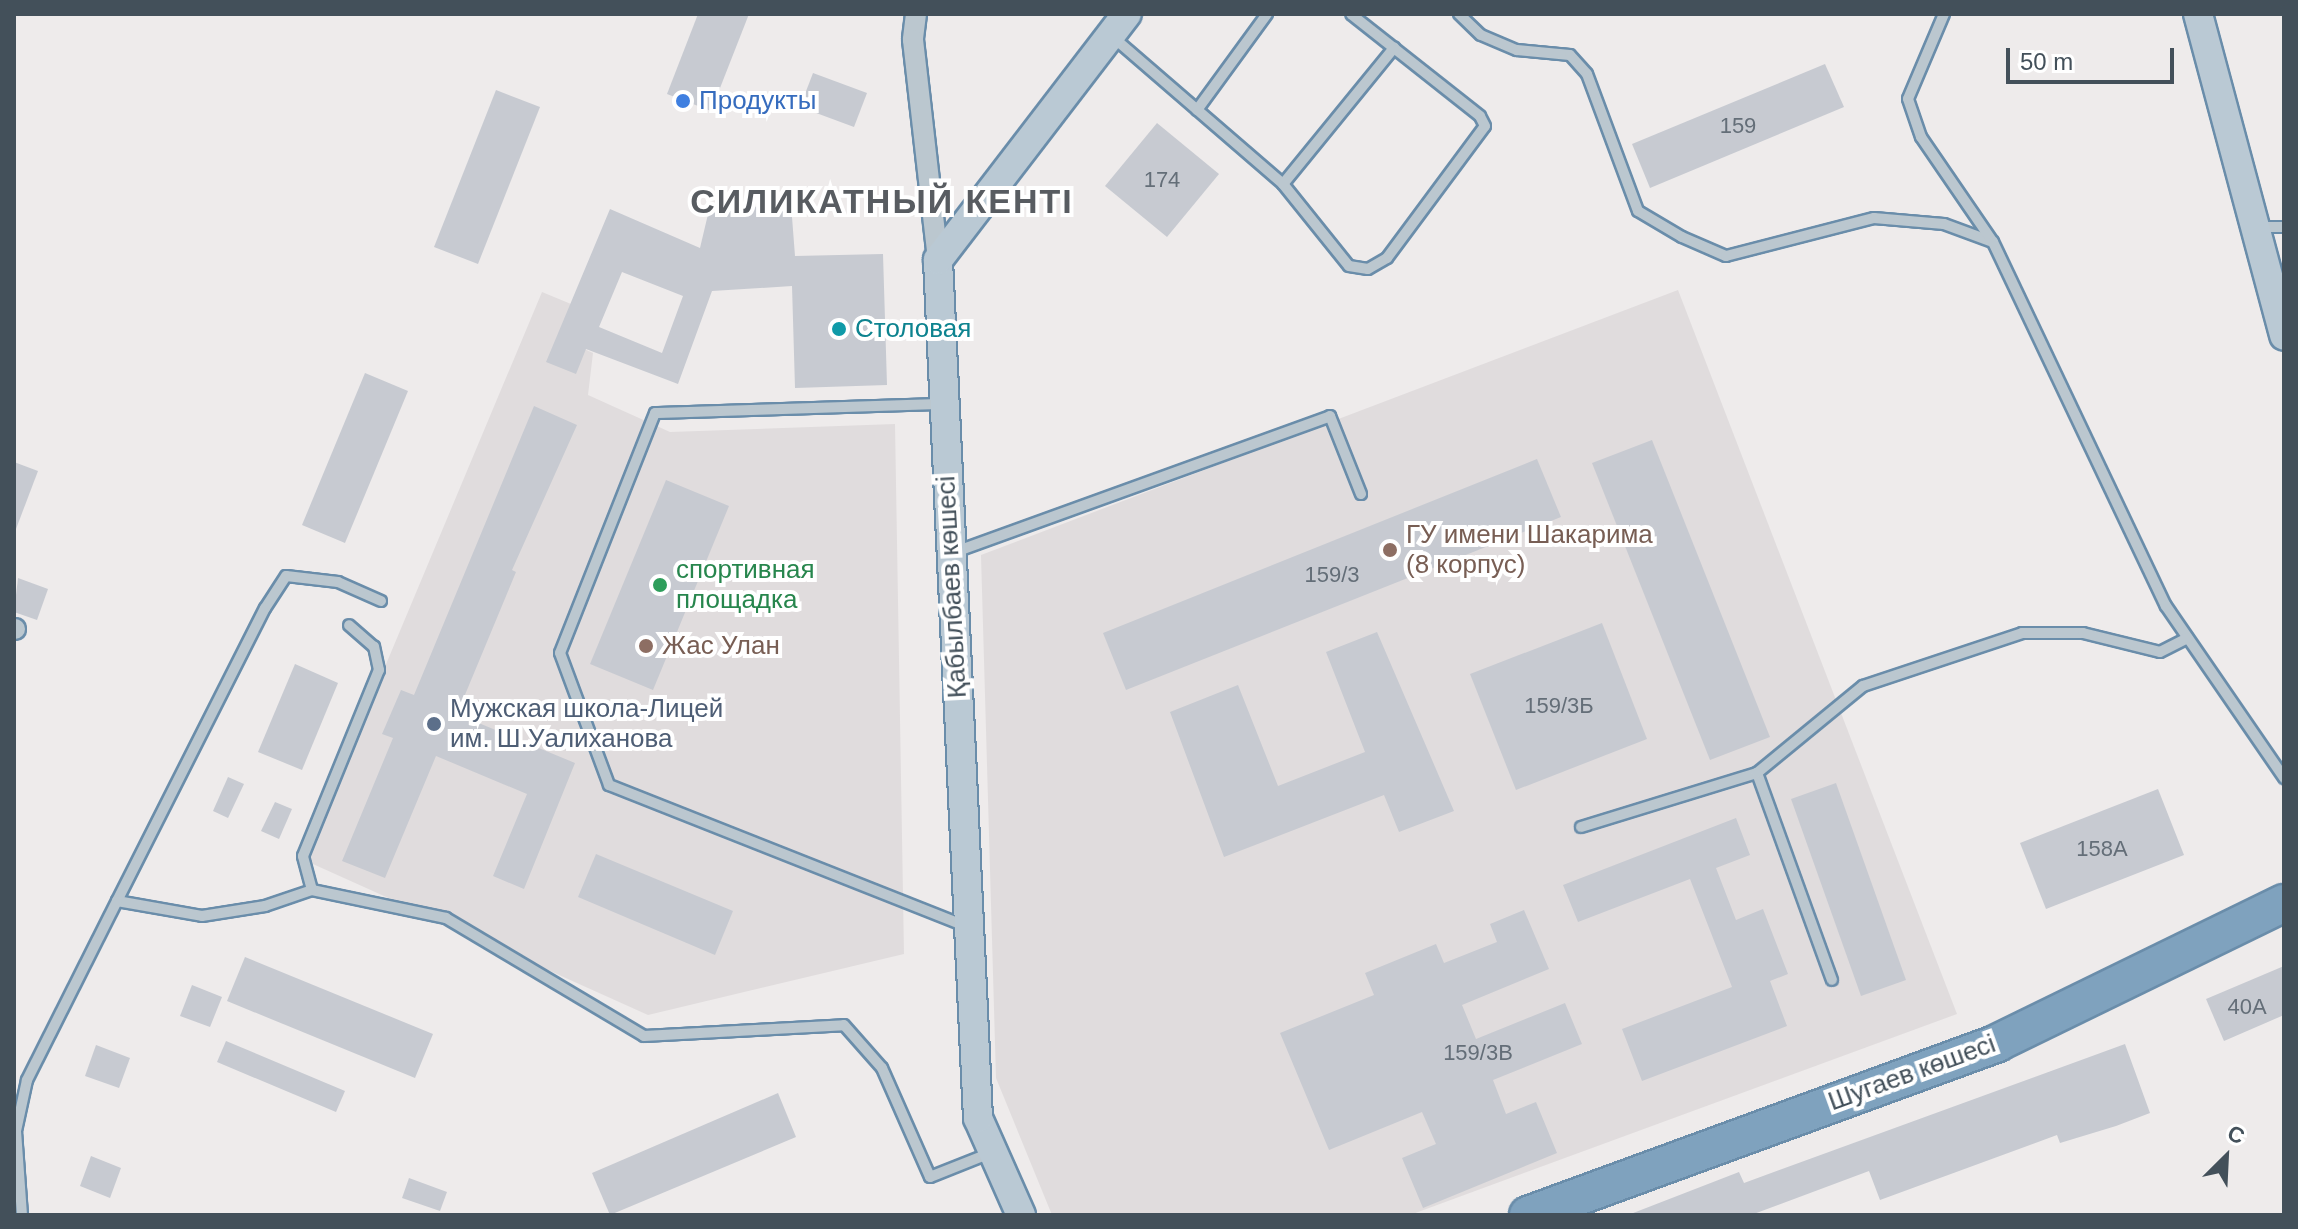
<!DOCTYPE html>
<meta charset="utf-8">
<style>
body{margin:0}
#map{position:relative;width:2298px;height:1229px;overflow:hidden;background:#eeebeb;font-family:Arial,sans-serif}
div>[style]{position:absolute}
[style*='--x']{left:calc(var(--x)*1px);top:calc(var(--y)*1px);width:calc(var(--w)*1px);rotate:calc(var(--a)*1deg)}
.education>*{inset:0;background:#e0dcdd}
.building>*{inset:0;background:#c7cad1}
.roads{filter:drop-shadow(2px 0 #6a8daa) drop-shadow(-2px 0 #6a8daa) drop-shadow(0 2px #6a8daa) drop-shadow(0 -2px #6a8daa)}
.lane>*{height:10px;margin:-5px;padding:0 5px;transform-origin:5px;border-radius:5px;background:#bbc7cf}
.street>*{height:20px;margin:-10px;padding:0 10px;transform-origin:10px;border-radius:10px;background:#bbc7cf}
.secondary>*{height:28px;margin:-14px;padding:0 14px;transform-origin:14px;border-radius:14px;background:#bac9d4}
.highway>*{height:36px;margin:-18px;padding:0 18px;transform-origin:18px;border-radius:18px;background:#7fa2be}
.dots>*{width:22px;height:22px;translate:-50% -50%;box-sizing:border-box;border:4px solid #fff;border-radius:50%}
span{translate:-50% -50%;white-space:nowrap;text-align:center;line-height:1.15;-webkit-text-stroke:8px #fff;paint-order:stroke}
.number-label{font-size:22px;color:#646e78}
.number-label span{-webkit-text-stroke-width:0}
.shop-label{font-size:26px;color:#366cbe}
.left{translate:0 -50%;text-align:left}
.culture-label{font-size:26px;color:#0d838f}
.education-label{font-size:26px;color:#785e54}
.leisure-label{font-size:26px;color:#27864d}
.street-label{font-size:26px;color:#43505a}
.service-label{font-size:26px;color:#4e5e75}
.district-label{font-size:34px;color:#585c61;font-weight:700;letter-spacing:2px}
.frame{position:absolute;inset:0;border:16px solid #43505a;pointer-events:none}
.north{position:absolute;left:2186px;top:1117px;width:80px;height:80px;-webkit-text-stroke:6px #fff;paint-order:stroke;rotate:24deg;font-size:22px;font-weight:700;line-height:32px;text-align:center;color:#43505a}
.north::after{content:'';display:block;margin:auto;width:28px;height:36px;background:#43505a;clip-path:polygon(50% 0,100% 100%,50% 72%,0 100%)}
.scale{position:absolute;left:2006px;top:48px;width:168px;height:36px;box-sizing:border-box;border:4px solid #43505a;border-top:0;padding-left:10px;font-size:24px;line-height:28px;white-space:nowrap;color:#43505a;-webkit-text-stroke:6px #fff;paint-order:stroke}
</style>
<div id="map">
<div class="education">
<div style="clip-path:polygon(1678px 290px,1957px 1014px,1410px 1215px,1052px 1215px,996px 1078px,981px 555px)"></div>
<div style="clip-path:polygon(542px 292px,571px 304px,558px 337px,593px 353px,588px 395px,670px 432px,895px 424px,904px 954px,648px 1015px,304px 860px)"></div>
</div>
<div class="building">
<div style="clip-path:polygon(698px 14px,749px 14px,711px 111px,667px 94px)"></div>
<div style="clip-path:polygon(1825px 64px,1844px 107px,1650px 188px,1632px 144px)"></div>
<div style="clip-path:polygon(813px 73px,867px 93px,854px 127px,800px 107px)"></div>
<div style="clip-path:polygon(496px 90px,540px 107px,478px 264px,434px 247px)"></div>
<div style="clip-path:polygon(1157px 123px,1219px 174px,1167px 237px,1105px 186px)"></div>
<div style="clip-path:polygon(evenodd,791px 204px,795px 256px,883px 254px,887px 385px,795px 388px,792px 286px,712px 291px,678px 384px,586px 349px,576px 374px,546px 362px,610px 209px,700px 248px,709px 210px,791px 204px,622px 272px,683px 296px,662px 353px,599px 327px,622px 272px)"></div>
<div style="clip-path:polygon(365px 373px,408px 391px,345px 543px,302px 525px)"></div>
<div style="clip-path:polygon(534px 406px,577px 425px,512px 570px,516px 572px,457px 714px,575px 763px,524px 889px,493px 876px,527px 794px,436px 756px,385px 878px,342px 861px,393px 738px,382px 734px,401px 690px,414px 695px)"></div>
<div style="clip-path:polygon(1652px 440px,1770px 737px,1710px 760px,1592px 463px)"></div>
<div style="clip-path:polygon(1537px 459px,1561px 517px,1126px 690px,1103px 633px)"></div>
<div style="clip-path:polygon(14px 462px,38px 471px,16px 529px,14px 528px)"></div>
<div style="clip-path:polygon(666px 480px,729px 506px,653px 690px,590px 664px)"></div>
<div style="clip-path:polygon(18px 578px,48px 589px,37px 620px,14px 612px)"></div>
<div style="clip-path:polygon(1602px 623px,1647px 739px,1516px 790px,1470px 674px)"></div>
<div style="clip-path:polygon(1377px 632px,1454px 811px,1399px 832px,1384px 795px,1224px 857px,1170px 712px,1238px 685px,1278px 786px,1365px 752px,1326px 652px)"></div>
<div style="clip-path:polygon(295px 664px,338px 683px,302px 770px,258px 752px)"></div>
<div style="clip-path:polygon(228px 777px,244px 784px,228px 818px,213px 811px)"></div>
<div style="clip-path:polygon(1836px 783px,1906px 980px,1861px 996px,1791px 799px)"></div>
<div style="clip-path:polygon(2158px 789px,2184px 855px,2046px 909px,2020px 843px)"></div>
<div style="clip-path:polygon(275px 802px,292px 809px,279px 839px,261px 831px)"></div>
<div style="clip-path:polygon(1736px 818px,1750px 855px,1716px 868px,1736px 920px,1763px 909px,1788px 974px,1770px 981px,1787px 1026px,1642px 1081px,1622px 1029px,1732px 987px,1690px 879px,1578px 922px,1563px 885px)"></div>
<div style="clip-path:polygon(596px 854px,733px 911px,715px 955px,578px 897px)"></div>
<div style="clip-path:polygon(1524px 910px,1549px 969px,1462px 1005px,1476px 1039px,1565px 1003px,1582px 1044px,1493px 1080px,1506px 1114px,1536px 1102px,1557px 1153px,1423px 1208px,1402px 1158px,1436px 1144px,1422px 1112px,1329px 1150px,1280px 1033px,1374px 995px,1365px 973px,1436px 944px,1444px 963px,1497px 942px,1490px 924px)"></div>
<div style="clip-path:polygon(245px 957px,433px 1034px,415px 1078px,227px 1001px)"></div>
<div style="clip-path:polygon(2284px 966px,2284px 1015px,2224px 1041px,2206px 999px)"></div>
<div style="clip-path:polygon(192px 985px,222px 997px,210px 1027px,180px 1016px)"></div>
<div style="clip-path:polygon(226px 1041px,345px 1091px,336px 1112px,217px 1062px)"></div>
<div style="clip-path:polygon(2125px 1044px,2150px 1113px,2116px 1126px,2060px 1143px,2057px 1135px,1880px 1200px,1869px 1171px,1751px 1215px,1628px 1215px,1739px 1172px,1744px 1183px)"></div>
<div style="clip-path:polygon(96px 1045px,130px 1058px,119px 1088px,85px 1076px)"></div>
<div style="clip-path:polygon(778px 1093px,796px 1137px,610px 1215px,592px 1173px)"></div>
<div style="clip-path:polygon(91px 1156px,121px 1168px,110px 1198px,80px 1186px)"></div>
<div style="clip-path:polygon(409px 1178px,447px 1192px,440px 1211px,402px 1198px)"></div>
</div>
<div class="roads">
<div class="lane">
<div style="--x:1459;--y:14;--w:30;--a:44"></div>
<div style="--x:1481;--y:35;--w:39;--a:23"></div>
<div style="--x:1517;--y:50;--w:53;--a:5.4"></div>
<div style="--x:1570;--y:55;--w:25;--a:48"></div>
<div style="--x:1587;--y:74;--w:146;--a:69.6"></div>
<div style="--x:1638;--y:211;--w:51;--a:30.6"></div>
<div style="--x:1682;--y:237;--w:48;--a:23.4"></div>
<div style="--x:1726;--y:256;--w:153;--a:-14.4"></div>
<div style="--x:1874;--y:218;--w:70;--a:4.9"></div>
<div style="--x:1944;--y:224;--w:52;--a:20.2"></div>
<div style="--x:1944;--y:14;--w:92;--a:113"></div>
<div style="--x:1908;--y:99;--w:40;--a:71.1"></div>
<div style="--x:1921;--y:137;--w:127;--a:55.6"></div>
<div style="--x:1993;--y:242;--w:403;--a:64.6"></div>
<div style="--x:2166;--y:606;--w:209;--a:55.5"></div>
<div style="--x:1114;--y:38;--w:223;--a:40.8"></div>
<div style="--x:1283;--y:184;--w:105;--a:51.2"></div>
<div style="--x:1349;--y:266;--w:19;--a:9"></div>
<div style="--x:1368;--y:269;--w:22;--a:-30"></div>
<div style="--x:1387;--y:258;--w:164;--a:-53.4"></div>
<div style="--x:1485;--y:126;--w:11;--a:-117"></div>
<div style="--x:1480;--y:116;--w:164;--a:-141.7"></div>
<div style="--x:1197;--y:110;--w:119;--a:-53.9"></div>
<div style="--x:1283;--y:184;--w:176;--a:-50.8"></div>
<div style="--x:2258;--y:227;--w:26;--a:0"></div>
<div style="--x:941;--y:404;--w:286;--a:178.2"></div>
<div style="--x:655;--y:413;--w:258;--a:111.6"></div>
<div style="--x:560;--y:653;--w:141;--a:69.6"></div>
<div style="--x:609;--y:785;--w:386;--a:21.6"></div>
<div style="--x:955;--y:552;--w:399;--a:-19.9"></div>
<div style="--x:1330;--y:416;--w:84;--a:68.3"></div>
<div style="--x:381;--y:601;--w:47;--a:-156.2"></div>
<div style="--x:338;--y:582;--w:52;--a:-173.4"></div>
<div style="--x:286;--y:576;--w:38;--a:123"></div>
<div style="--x:265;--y:608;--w:328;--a:116.8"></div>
<div style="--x:117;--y:901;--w:86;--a:10"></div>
<div style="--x:202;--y:916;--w:64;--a:-9"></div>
<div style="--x:265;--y:906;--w:50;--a:-18.8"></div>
<div style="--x:312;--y:890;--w:137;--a:11.8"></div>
<div style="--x:446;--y:918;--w:230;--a:30.8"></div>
<div style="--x:644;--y:1036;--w:200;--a:-3.1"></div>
<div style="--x:844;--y:1025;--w:57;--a:48.5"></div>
<div style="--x:882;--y:1068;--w:119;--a:66.2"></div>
<div style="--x:930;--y:1177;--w:68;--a:-21.6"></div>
<div style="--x:1757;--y:773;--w:220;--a:70.1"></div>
<div style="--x:1581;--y:827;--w:184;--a:-17.1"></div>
<div style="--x:1757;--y:773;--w:137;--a:-39.4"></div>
<div style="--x:1863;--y:686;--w:168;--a:-18.4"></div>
<div style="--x:2022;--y:633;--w:61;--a:0"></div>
<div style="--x:2083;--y:633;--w:79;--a:13.9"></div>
<div style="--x:2160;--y:652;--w:31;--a:-27"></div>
<div style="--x:312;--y:890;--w:35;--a:-105"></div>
<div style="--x:303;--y:856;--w:201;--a:-67.8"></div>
<div style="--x:379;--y:670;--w:24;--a:-102"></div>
<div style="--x:374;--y:647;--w:33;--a:-139"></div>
<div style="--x:22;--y:1215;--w:84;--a:-94.1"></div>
<div style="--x:16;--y:1131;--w:52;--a:-77.8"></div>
<div style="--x:27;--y:1080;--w:200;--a:-63.3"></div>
</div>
<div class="street">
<div style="--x:916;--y:14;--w:26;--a:97"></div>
<div style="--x:913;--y:40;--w:221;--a:83.5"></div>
<div style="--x:14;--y:629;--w:1;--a:0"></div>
</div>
<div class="secondary">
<div style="--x:2198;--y:14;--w:333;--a:75"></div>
<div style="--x:1021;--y:1215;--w:106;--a:-113.9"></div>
<div style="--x:978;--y:1118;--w:859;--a:-92.67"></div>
<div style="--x:938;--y:260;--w:310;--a:-52.5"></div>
</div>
<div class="highway">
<div style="--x:1528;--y:1215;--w:500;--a:-20.1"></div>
<div style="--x:1997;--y:1043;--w:319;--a:-26"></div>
</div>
</div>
<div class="dots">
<div style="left:683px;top:101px;background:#3f7fe0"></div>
<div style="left:839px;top:329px;background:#0f9aa8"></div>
<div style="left:1390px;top:550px;background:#8d6e63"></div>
<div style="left:660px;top:585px;background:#2e9e5b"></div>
<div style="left:646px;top:646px;background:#8d6e63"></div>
<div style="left:434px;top:724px;background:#5c6f8a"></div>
</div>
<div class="number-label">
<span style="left:1738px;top:126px">159</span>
<span style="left:1162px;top:180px">174</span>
<span style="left:1332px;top:575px">159/3</span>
<span style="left:1559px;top:706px">159/3Б</span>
<span style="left:2102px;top:849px">158А</span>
<span style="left:2247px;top:1007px">40A</span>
<span style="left:1478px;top:1053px">159/3В</span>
</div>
<div class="shop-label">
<span class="left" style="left:699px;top:101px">Продукты</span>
</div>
<div class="culture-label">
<span class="left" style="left:855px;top:329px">Столовая</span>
</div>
<div class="education-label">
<span class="left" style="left:1406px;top:550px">ГУ имени Шакарима<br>(8 корпус)</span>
<span class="left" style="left:662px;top:646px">Жас Улан</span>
</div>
<div class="leisure-label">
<span class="left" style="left:676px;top:585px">спортивная<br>площадка</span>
</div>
<div class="street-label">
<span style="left:952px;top:587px;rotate:-93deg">Қабылбаев көшесі</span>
<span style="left:1912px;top:1073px;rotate:-20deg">Шугаев көшесі</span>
</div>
<div class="service-label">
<span class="left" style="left:450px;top:724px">Мужская школа-Лицей<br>им. Ш.Уалиханова</span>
</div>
<div class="district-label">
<span style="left:882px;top:202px">СИЛИКАТНЫЙ КЕНТІ</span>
</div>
<div class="frame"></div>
<div class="north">С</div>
<div class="scale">50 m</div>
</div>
